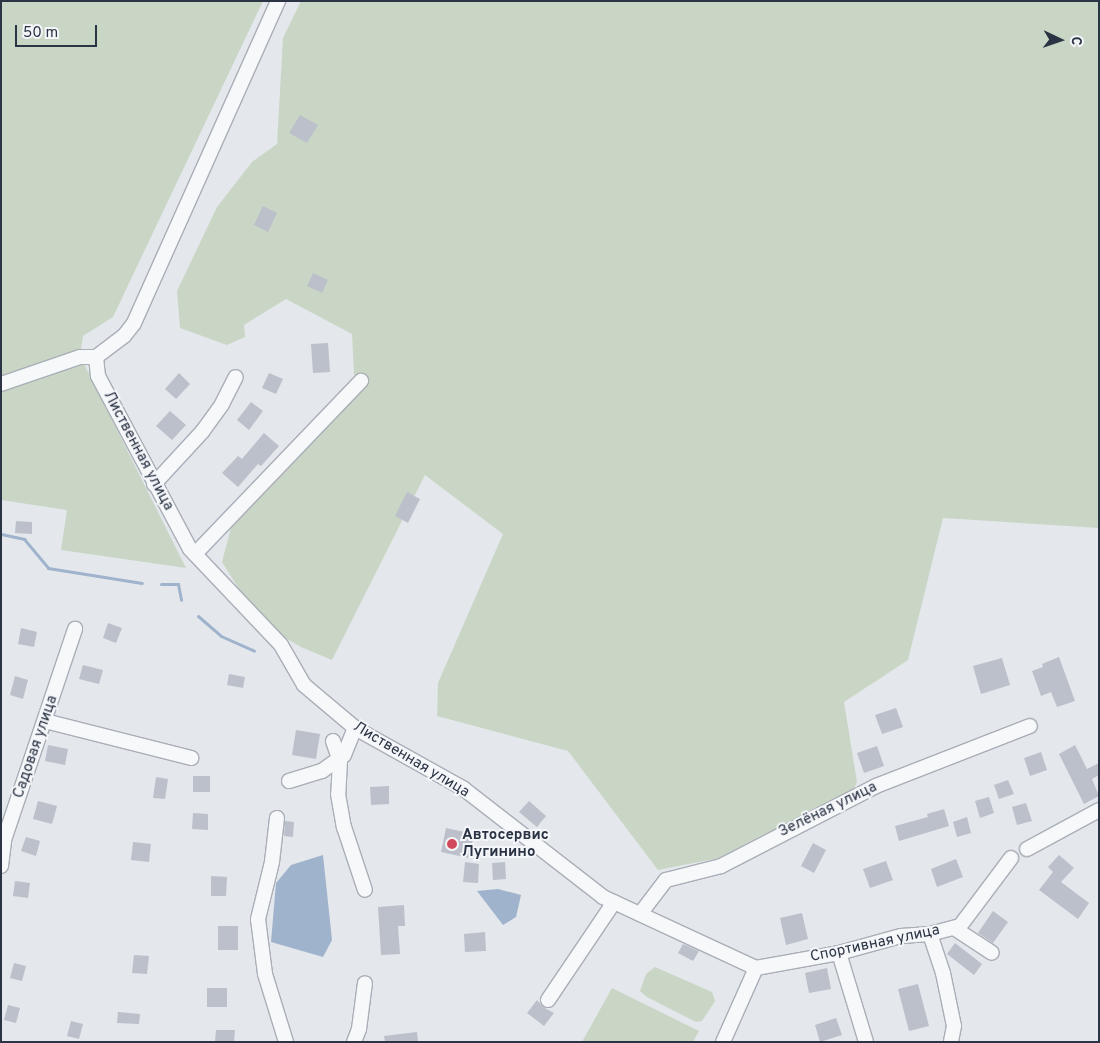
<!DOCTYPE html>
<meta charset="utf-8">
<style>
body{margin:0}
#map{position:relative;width:1100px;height:1043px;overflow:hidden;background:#e4e7ec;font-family:Overpass,sans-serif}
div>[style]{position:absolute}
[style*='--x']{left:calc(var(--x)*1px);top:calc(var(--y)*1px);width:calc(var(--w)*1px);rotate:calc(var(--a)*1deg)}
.green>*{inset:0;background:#c9d6c5}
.water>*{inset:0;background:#9fb4cc}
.stream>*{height:3px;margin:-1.5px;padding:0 1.5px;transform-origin:1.5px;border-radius:1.5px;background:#9fb4cc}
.building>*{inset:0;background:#bbc0ca}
.roads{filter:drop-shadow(1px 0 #a9aeb7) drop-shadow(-1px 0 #a9aeb7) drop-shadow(0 1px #a9aeb7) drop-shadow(0 -1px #a9aeb7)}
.minor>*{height:14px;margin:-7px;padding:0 7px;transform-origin:7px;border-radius:7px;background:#f7f8fa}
.dots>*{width:14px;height:14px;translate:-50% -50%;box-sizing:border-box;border:2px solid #f4f6f9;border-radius:50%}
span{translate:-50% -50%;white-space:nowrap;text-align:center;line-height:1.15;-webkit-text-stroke:4px #f4f6f9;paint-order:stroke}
.street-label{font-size:15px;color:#2b3445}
.poi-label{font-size:15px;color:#2b3445;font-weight:700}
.left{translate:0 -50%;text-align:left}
.frame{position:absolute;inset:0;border:2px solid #2b3445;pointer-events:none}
.north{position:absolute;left:1035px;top:15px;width:50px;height:50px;-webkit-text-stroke:4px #f4f6f9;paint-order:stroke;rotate:93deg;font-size:14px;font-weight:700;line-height:20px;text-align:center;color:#2b3445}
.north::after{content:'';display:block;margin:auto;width:18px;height:22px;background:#2b3445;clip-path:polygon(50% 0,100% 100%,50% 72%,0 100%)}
.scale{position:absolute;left:15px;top:25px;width:82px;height:22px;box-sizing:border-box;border:2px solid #2b3445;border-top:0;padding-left:6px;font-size:15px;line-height:18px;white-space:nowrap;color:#2b3445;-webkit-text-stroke:4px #f4f6f9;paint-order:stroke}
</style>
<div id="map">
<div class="green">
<div style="clip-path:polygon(1px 1px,263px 1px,113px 317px,83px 336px,80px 356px,186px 568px,61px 550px,67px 510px,1px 500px)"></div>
<div style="clip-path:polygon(301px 1px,1099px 1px,1099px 528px,943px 518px,908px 660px,844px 702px,857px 782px,847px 803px,811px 815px,764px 834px,719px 858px,658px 870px,568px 751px,437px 716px,438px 683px,503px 534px,425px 475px,332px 660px,301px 647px,261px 624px,222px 562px,233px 520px,355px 393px,352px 334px,286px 299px,244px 325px,245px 337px,227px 345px,180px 328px,177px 291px,217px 207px,252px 162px,277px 144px,283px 38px)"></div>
<div style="clip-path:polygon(655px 967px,712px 992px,715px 1001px,702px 1021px,696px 1022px,647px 997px,640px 991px,646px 974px)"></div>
<div style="clip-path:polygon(612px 988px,699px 1031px,693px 1042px,582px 1042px)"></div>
</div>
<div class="water">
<div style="clip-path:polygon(323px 855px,332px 940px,323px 957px,271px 942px,276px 883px,291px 865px)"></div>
<div style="clip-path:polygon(498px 889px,521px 895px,516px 917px,503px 925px,477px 891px)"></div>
</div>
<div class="stream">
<div style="--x:1;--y:534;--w:24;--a:12"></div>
<div style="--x:24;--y:539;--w:38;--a:50"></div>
<div style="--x:48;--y:568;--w:95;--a:9.1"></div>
<div style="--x:161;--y:584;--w:17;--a:0"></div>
<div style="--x:178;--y:584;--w:16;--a:79"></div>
<div style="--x:198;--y:616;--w:30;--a:41"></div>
<div style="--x:221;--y:636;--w:36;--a:24"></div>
</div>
<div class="building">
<div style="clip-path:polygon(300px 115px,318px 125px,307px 143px,289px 133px)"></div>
<div style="clip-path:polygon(263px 206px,277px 213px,268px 232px,254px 225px)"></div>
<div style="clip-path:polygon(313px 273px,328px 280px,322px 293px,307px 286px)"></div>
<div style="clip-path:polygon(328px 343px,330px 372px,313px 373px,311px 344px)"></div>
<div style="clip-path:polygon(179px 373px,190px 384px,176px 399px,165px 389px)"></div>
<div style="clip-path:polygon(269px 373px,283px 379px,276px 394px,262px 388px)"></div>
<div style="clip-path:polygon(251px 402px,263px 411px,249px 430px,237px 420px)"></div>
<div style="clip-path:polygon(170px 411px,186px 425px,172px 440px,156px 426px)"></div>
<div style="clip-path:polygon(264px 433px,279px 446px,261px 466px,258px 464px,238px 487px,222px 473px,238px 456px,242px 459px)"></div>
<div style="clip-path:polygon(407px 492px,420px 499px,408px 523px,395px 516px)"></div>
<div style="clip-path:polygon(16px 521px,32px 522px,32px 534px,15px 533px)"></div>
<div style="clip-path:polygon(108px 623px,122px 628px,116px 643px,103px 638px)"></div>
<div style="clip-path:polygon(21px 628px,37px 632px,34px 647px,18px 644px)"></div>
<div style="clip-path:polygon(1059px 657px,1075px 701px,1057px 707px,1051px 692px,1041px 696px,1032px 671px,1043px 667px,1042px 664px)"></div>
<div style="clip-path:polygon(1002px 658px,1010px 685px,981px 694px,973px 666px)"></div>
<div style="clip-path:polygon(83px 665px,103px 670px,99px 684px,79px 679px)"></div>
<div style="clip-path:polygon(229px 674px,245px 677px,243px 688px,227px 685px)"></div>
<div style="clip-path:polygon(15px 676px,28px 680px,23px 699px,10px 695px)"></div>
<div style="clip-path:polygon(896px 708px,903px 727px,882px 734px,875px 715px)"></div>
<div style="clip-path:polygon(296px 730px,320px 734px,316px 759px,292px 755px)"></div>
<div style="clip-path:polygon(48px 745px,68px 749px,65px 765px,45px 761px)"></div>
<div style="clip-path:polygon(1075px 745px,1087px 769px,1099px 763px,1099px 775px,1092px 779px,1099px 796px,1084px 804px,1059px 754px)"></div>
<div style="clip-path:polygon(877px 746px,884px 766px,864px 773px,857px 753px)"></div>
<div style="clip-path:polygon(1041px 752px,1047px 770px,1030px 776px,1024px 758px)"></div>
<div style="clip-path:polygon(193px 776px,210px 776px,210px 792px,193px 792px)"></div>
<div style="clip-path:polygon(156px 777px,168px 779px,165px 799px,153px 798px)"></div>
<div style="clip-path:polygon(1008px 780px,1014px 794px,999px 799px,994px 785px)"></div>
<div style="clip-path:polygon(389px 786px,389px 804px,371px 805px,370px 787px)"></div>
<div style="clip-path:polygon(989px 797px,994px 813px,980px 818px,975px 801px)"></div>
<div style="clip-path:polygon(38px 801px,57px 806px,52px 824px,33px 819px)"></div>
<div style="clip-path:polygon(529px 801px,546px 816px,537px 827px,519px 812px)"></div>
<div style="clip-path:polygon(1026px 803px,1032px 821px,1017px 825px,1012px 807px)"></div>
<div style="clip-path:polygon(944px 809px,949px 826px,899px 841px,895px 826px,928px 817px,927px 814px)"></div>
<div style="clip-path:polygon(193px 813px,208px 814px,208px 830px,192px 829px)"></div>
<div style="clip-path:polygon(967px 817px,971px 833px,957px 837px,953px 822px)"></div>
<div style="clip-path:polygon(285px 821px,294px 822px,293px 837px,284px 836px)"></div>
<div style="clip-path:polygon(446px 828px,474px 834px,469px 858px,441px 852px)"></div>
<div style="clip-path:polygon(26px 837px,40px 841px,36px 856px,21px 851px)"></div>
<div style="clip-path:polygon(133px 842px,151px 844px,149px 862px,131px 860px)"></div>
<div style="clip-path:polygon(813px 843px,826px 850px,814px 873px,801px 866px)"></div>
<div style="clip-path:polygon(1059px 855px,1074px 868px,1061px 882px,1089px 903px,1078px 919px,1039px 890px,1053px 872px,1048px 867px)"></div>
<div style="clip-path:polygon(956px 859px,963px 877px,937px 887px,931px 869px)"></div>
<div style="clip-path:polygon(886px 861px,893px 880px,870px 888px,863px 869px)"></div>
<div style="clip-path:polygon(465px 862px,479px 864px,478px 883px,463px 882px)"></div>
<div style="clip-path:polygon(505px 862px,506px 879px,493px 880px,492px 863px)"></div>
<div style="clip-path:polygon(211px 876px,227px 877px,226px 896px,211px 896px)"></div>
<div style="clip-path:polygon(15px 881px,30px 883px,28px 898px,13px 896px)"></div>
<div style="clip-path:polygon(404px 905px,405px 926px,398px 926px,400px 954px,381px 955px,378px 907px)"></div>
<div style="clip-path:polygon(993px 911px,1008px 922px,993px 943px,978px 933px)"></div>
<div style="clip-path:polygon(802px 913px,808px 939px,786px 945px,780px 918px)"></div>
<div style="clip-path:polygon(218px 926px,238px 926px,238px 950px,218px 950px)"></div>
<div style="clip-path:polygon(485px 932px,486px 951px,465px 952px,464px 934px)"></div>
<div style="clip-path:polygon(955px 943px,982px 964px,974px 975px,947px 954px)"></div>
<div style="clip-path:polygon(683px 944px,699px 951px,693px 961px,678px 953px)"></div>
<div style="clip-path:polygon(134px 955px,149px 956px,147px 974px,132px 973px)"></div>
<div style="clip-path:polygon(14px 963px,26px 966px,22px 981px,10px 978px)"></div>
<div style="clip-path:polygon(827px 968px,831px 989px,809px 993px,805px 973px)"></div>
<div style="clip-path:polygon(918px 984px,929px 1026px,909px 1031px,898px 989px)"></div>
<div style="clip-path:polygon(207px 988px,227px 988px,227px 1007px,207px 1007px)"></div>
<div style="clip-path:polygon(537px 1000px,543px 1007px,554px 1013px,544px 1026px,527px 1013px)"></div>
<div style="clip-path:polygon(8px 1005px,20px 1008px,16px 1023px,4px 1020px)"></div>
<div style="clip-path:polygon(118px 1012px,140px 1014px,139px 1024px,117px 1023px)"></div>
<div style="clip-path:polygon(836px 1018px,842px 1035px,820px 1042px,815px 1025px)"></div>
<div style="clip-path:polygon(71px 1021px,83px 1024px,79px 1039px,67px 1036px)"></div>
<div style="clip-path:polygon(216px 1030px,235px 1030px,234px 1042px,215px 1042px)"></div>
<div style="clip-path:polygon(417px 1032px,418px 1042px,385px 1042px,384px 1036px)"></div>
</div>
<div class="roads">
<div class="minor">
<div style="--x:96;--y:357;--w:19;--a:84"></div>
<div style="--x:98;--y:376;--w:196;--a:62"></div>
<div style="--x:190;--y:549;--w:132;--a:46.5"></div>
<div style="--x:281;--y:645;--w:46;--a:60.1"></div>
<div style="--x:304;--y:685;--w:67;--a:40.1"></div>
<div style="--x:355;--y:728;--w:125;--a:29.2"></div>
<div style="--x:464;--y:789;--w:176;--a:37.8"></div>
<div style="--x:603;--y:897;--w:169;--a:24.9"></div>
<div style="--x:1;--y:384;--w:83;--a:-18.9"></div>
<div style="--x:80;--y:357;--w:16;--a:0"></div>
<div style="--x:96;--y:357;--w:35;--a:-37"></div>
<div style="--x:124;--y:336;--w:16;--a:-52"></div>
<div style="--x:134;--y:323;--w:353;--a:-65.9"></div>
<div style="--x:154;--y:484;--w:71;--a:-47.3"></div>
<div style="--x:202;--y:432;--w:34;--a:-54"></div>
<div style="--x:222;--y:404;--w:30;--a:-63"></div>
<div style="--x:195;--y:554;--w:240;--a:-46.2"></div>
<div style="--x:45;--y:721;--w:151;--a:14.2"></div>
<div style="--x:333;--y:741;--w:21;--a:71"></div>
<div style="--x:340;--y:761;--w:33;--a:93"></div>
<div style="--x:338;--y:794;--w:34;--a:80"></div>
<div style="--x:344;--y:827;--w:66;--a:71.6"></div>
<div style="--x:289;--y:781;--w:34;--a:-17"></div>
<div style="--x:322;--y:771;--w:27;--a:-36"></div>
<div style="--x:344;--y:755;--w:29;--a:-68"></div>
<div style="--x:277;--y:818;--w:44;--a:96.5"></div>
<div style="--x:272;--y:862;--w:59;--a:103.8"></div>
<div style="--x:258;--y:919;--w:55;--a:82.7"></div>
<div style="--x:265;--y:974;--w:71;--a:72.8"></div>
<div style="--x:1027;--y:849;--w:82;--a:-28.4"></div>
<div style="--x:1;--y:866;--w:26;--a:-83"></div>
<div style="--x:4;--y:840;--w:223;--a:-71.4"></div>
<div style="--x:640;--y:914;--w:43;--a:-52.6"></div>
<div style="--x:666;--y:880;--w:57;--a:-14.3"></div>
<div style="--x:721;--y:866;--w:174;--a:-27.3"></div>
<div style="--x:876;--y:786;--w:165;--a:-21.3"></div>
<div style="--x:954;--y:928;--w:45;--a:33.3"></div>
<div style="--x:930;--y:934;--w:41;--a:71.6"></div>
<div style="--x:943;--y:973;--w:54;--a:78.3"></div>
<div style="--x:954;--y:1026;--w:16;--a:101"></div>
<div style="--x:839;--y:953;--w:93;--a:73.1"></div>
<div style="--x:548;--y:1000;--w:118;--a:-56"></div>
<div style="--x:354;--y:1042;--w:14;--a:-69"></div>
<div style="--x:359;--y:1029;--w:46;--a:-82.6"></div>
<div style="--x:723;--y:1042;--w:81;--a:-66"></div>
<div style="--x:756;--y:968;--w:84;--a:-10.2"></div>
<div style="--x:839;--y:953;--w:64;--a:-15.3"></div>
<div style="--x:901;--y:936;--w:29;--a:-4"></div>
<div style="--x:930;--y:934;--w:31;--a:-15"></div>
<div style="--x:960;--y:926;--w:85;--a:-53.1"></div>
</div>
</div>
<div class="dots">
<div style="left:452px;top:844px;background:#d1495b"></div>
</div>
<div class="street-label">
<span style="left:138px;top:451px;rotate:62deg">Лиственная улица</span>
<span style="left:36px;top:747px;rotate:-71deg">Садовая улица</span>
<span style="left:411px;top:760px;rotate:31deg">Лиственная улица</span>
<span style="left:828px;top:810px;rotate:-26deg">Зелёная улица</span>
<span style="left:875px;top:944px;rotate:-12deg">Спортивная улица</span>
</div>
<div class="poi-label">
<span class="left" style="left:462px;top:844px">Автосервис<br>Лугинино</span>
</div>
<div class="frame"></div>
<div class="north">С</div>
<div class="scale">50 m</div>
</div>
